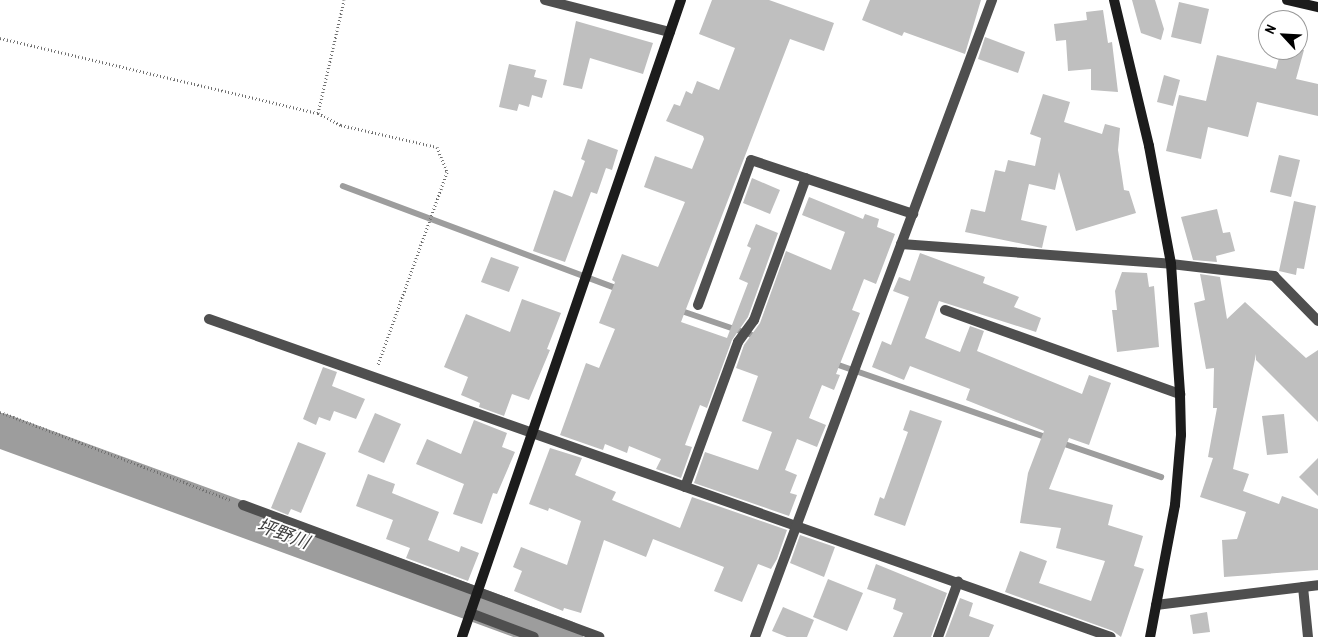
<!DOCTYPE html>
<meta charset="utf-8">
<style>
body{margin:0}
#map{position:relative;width:1318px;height:637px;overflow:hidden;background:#fff;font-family:"Archivo Narrow","Noto Sans JP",sans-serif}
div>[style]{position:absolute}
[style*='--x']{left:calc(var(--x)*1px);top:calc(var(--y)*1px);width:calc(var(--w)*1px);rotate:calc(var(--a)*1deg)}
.stream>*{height:5.5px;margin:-2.75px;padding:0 2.75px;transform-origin:2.75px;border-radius:2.75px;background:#9d9d9d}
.river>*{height:35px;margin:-17.5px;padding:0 17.5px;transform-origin:17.5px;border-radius:17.5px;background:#9d9d9d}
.building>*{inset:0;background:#bfbfbf}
.path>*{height:3px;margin-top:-1.5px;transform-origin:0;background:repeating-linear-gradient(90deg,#717171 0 1px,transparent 0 3.5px)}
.lane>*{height:10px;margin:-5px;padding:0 5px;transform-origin:5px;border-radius:5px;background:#4f4f4f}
.street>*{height:10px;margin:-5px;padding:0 5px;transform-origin:5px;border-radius:5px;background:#4f4f4f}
.secondary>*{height:10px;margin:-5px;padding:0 5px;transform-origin:5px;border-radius:5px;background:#1c1c1c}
span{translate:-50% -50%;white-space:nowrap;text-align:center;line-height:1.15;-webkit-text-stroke:4px #fff;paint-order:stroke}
.water-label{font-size:18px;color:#3e3e3e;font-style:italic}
.north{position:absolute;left:1258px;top:10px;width:50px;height:50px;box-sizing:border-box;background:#fff;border:1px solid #999;border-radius:50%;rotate:295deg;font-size:14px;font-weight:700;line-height:20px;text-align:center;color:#000}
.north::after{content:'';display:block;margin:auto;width:18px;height:22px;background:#000;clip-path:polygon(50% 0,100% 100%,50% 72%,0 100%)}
</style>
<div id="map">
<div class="stream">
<div style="--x:343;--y:186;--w:294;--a:20.5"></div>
<div style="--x:679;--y:310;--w:83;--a:18.9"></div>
<div style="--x:833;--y:363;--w:228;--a:19.2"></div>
<div style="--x:1059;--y:442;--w:108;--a:18.9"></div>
</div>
<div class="river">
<div style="--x:0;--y:430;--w:602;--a:20.12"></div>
</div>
<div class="building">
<div style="clip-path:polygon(712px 0,769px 0,834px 23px,824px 51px,790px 39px,681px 322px,727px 338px,748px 283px,739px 279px,751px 248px,747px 246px,756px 224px,778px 233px,748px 317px,732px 340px,707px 408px,700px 405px,685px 445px,692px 447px,681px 478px,656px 469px,661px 459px,629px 446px,627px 453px,605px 444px,603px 450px,560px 435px,586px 363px,599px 368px,615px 329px,599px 323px,615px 282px,612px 280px,622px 254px,658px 267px,685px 202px,644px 187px,655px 156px,692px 169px,704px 139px,703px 136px,666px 121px,674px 104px,680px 106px,686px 91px,692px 94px,697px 81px,719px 90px,735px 48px,699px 34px)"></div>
<div style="clip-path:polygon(870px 0,981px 0,965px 54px,904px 32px,902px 36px,862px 20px)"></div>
<div style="clip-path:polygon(1132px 0,1155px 0,1164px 29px,1161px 40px,1141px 33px)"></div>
<div style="clip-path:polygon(1179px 2px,1209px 9px,1201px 44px,1171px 37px)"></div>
<div style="clip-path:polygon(1103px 10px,1108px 43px,1112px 42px,1118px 92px,1091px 90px,1091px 69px,1068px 71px,1066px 40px,1056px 41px,1054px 24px,1087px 20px,1086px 12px)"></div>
<div style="clip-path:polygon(576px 21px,653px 43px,643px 74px,590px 58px,582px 89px,563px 85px)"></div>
<div style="clip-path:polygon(985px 37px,1025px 52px,1018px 73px,978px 59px)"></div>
<div style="clip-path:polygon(1281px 50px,1304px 50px,1296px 79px,1318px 84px,1318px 116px,1257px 102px,1248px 137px,1208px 127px,1201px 159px,1166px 151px,1179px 95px,1206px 101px,1217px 55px,1276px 69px)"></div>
<div style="clip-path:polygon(509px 64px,536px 70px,534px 77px,547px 80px,542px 98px,532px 95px,529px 107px,519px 104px,517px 111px,499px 107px)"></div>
<div style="clip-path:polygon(1164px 75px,1180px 80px,1173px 106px,1157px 102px)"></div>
<div style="clip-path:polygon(1043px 94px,1070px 102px,1064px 122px,1102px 134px,1105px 124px,1120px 128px,1118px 150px,1124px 190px,1129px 191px,1136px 213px,1076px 231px,1059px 172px,1055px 190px,1029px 184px,1021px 220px,1047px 226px,1042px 248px,965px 232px,971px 209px,985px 212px,995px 170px,1005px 172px,1008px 160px,1035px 166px,1041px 138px,1030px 134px)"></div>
<div style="clip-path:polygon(588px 139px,618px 150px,612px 170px,606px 168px,597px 194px,591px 192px,565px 262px,533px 251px,554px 190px,572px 197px,585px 161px,581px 159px)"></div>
<div style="clip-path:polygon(1279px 155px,1300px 160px,1291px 197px,1270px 192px)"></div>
<div style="clip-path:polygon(752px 178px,780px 190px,770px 214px,743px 203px)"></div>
<div style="clip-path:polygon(809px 197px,863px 219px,865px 214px,879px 219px,877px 227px,895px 234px,876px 284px,864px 279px,852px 310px,860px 313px,836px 374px,840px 375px,834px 390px,822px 385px,809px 418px,826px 425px,817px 447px,797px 439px,785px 470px,797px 475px,790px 493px,797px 495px,789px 516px,694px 483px,705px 452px,758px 470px,772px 432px,742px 421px,758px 376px,736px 368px,744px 345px,760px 323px,786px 251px,831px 270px,845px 232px,802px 215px)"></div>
<div style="clip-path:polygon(1294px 201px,1316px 206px,1304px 269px,1297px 268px,1296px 275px,1279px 271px)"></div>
<div style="clip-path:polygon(1217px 209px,1223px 233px,1230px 232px,1235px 251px,1216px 256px,1217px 262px,1193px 260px,1181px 217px)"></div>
<div style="clip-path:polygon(920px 253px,985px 277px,983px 283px,1019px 297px,1014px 307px,1041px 318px,1036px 332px,939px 301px,925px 338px,960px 352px,970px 326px,984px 331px,977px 351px,1082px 394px,1089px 375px,1111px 383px,1089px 445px,1069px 438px,1049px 489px,1113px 505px,1108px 525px,1143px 536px,1134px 566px,1144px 569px,1121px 637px,1113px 631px,1005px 592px,1020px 551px,1047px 561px,1039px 583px,1091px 601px,1105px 561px,1056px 548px,1061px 528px,1020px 523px,1028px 473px,1044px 431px,966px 400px,970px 389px,910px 366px,904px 380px,872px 367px,882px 341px,891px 345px,909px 297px,893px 291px,899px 277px,910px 281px)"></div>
<div style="clip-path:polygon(491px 257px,519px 267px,509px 292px,481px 282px)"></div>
<div style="clip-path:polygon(1122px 272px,1147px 273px,1149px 287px,1154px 286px,1159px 347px,1117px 352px,1112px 310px,1117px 310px,1115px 291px)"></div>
<div style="clip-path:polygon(1200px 274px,1220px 277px,1227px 319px,1245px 302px,1306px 358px,1318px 350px,1318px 422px,1256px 360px,1256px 354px,1233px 469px,1249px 474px,1243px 491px,1279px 504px,1282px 496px,1318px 509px,1318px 570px,1224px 577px,1222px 540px,1237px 539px,1246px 512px,1200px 497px,1213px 458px,1208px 457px,1217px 408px,1213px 408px,1214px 368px,1206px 369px,1194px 303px,1205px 300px)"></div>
<div style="clip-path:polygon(522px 299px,561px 313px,547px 349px,550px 350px,529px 400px,512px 394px,504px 416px,479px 407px,480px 403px,461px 395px,468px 377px,444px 367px,466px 314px,510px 332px)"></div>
<div style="clip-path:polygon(323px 367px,337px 372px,332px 386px,365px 399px,356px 419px,334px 411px,330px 421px,319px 417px,316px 425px,303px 419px)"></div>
<div style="clip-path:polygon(910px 410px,942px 421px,905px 526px,874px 515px,880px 497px,884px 499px,908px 432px,903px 430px)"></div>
<div style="clip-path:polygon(375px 413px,401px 424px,384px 463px,358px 452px)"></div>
<div style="clip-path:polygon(1284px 414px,1288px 453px,1267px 455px,1262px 416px)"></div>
<div style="clip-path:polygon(474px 420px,507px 433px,502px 447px,515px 452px,497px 494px,493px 493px,482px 524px,453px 514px,464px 484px,416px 464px,427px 439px,461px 454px)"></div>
<div style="clip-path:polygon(298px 442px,326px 453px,301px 513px,291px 509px,288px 515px,271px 508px)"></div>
<div style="clip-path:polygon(550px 448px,582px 458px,575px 475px,616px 492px,612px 500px,680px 528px,692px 497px,787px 530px,777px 559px,771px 569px,758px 564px,742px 602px,714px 591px,724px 567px,653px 539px,646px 557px,604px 540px,581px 613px,564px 608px,563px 611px,514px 591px,522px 571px,513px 567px,521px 547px,567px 565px,581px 521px,549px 508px,548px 511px,529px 504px)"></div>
<div style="clip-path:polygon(1318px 458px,1318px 496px,1299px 477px)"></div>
<div style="clip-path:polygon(368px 474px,395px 484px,392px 493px,439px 512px,428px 540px,459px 552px,461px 546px,479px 553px,468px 581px,406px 558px,410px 548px,386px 539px,393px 520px,356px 506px)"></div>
<div style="clip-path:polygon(800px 535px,835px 547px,824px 577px,790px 563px)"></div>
<div style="clip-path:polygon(876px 564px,947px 593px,931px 637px,893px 637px,903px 613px,893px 609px,896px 599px,867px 589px)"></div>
<div style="clip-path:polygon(828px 579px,863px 593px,847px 631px,813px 617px)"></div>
<div style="clip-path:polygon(960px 598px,973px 603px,969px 616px,994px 625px,989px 637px,945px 637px)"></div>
<div style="clip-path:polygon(783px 607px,814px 620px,807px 637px,787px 637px,772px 631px)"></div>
<div style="clip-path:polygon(1207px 612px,1210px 632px,1193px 634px,1190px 615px)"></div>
</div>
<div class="path">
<div style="--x:0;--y:38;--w:327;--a:13.3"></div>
<div style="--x:318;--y:113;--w:26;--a:28"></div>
<div style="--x:341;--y:125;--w:98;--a:12.9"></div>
<div style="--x:437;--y:147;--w:27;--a:68"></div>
<div style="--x:447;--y:172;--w:205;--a:109.7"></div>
<div style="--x:318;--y:113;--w:116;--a:-77"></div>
<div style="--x:0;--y:412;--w:247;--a:20.9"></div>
</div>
<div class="lane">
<div style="--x:545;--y:0;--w:129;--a:14.4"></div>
<div style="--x:209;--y:319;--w:956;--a:19.42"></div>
<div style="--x:685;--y:487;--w:154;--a:-69.9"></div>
<div style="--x:738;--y:342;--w:27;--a:-54"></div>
<div style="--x:754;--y:320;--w:151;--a:-69.9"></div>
</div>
<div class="street">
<div style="--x:901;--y:244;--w:271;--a:4.2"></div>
<div style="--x:1171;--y:264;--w:104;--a:6.6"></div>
<div style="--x:1274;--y:276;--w:63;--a:45.6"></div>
<div style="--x:698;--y:305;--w:154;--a:-69.9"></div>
<div style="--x:751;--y:160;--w:171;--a:18.4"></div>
<div style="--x:945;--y:310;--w:250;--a:19.7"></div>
<div style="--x:243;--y:505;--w:380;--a:20.3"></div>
<div style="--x:1303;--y:587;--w:50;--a:84.3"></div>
<div style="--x:1156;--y:605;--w:163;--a:-7"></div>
<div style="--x:470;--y:613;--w:68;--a:20.6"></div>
<div style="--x:755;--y:637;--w:680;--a:-69.59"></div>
<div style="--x:938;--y:637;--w:59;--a:-70"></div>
</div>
<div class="secondary">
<div style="--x:1114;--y:0;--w:150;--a:76.5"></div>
<div style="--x:1149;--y:146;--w:120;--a:79.4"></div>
<div style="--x:1171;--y:264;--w:130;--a:86"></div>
<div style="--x:1180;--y:394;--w:41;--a:88.6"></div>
<div style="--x:1181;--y:435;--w:70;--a:94.9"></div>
<div style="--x:1175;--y:505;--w:134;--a:100.7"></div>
<div style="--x:1287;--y:0;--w:32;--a:13"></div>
<div style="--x:462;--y:637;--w:674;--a:-71.03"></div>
</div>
<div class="water-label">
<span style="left:283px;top:534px;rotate:20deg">坪野川</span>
</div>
<div class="north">N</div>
</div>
